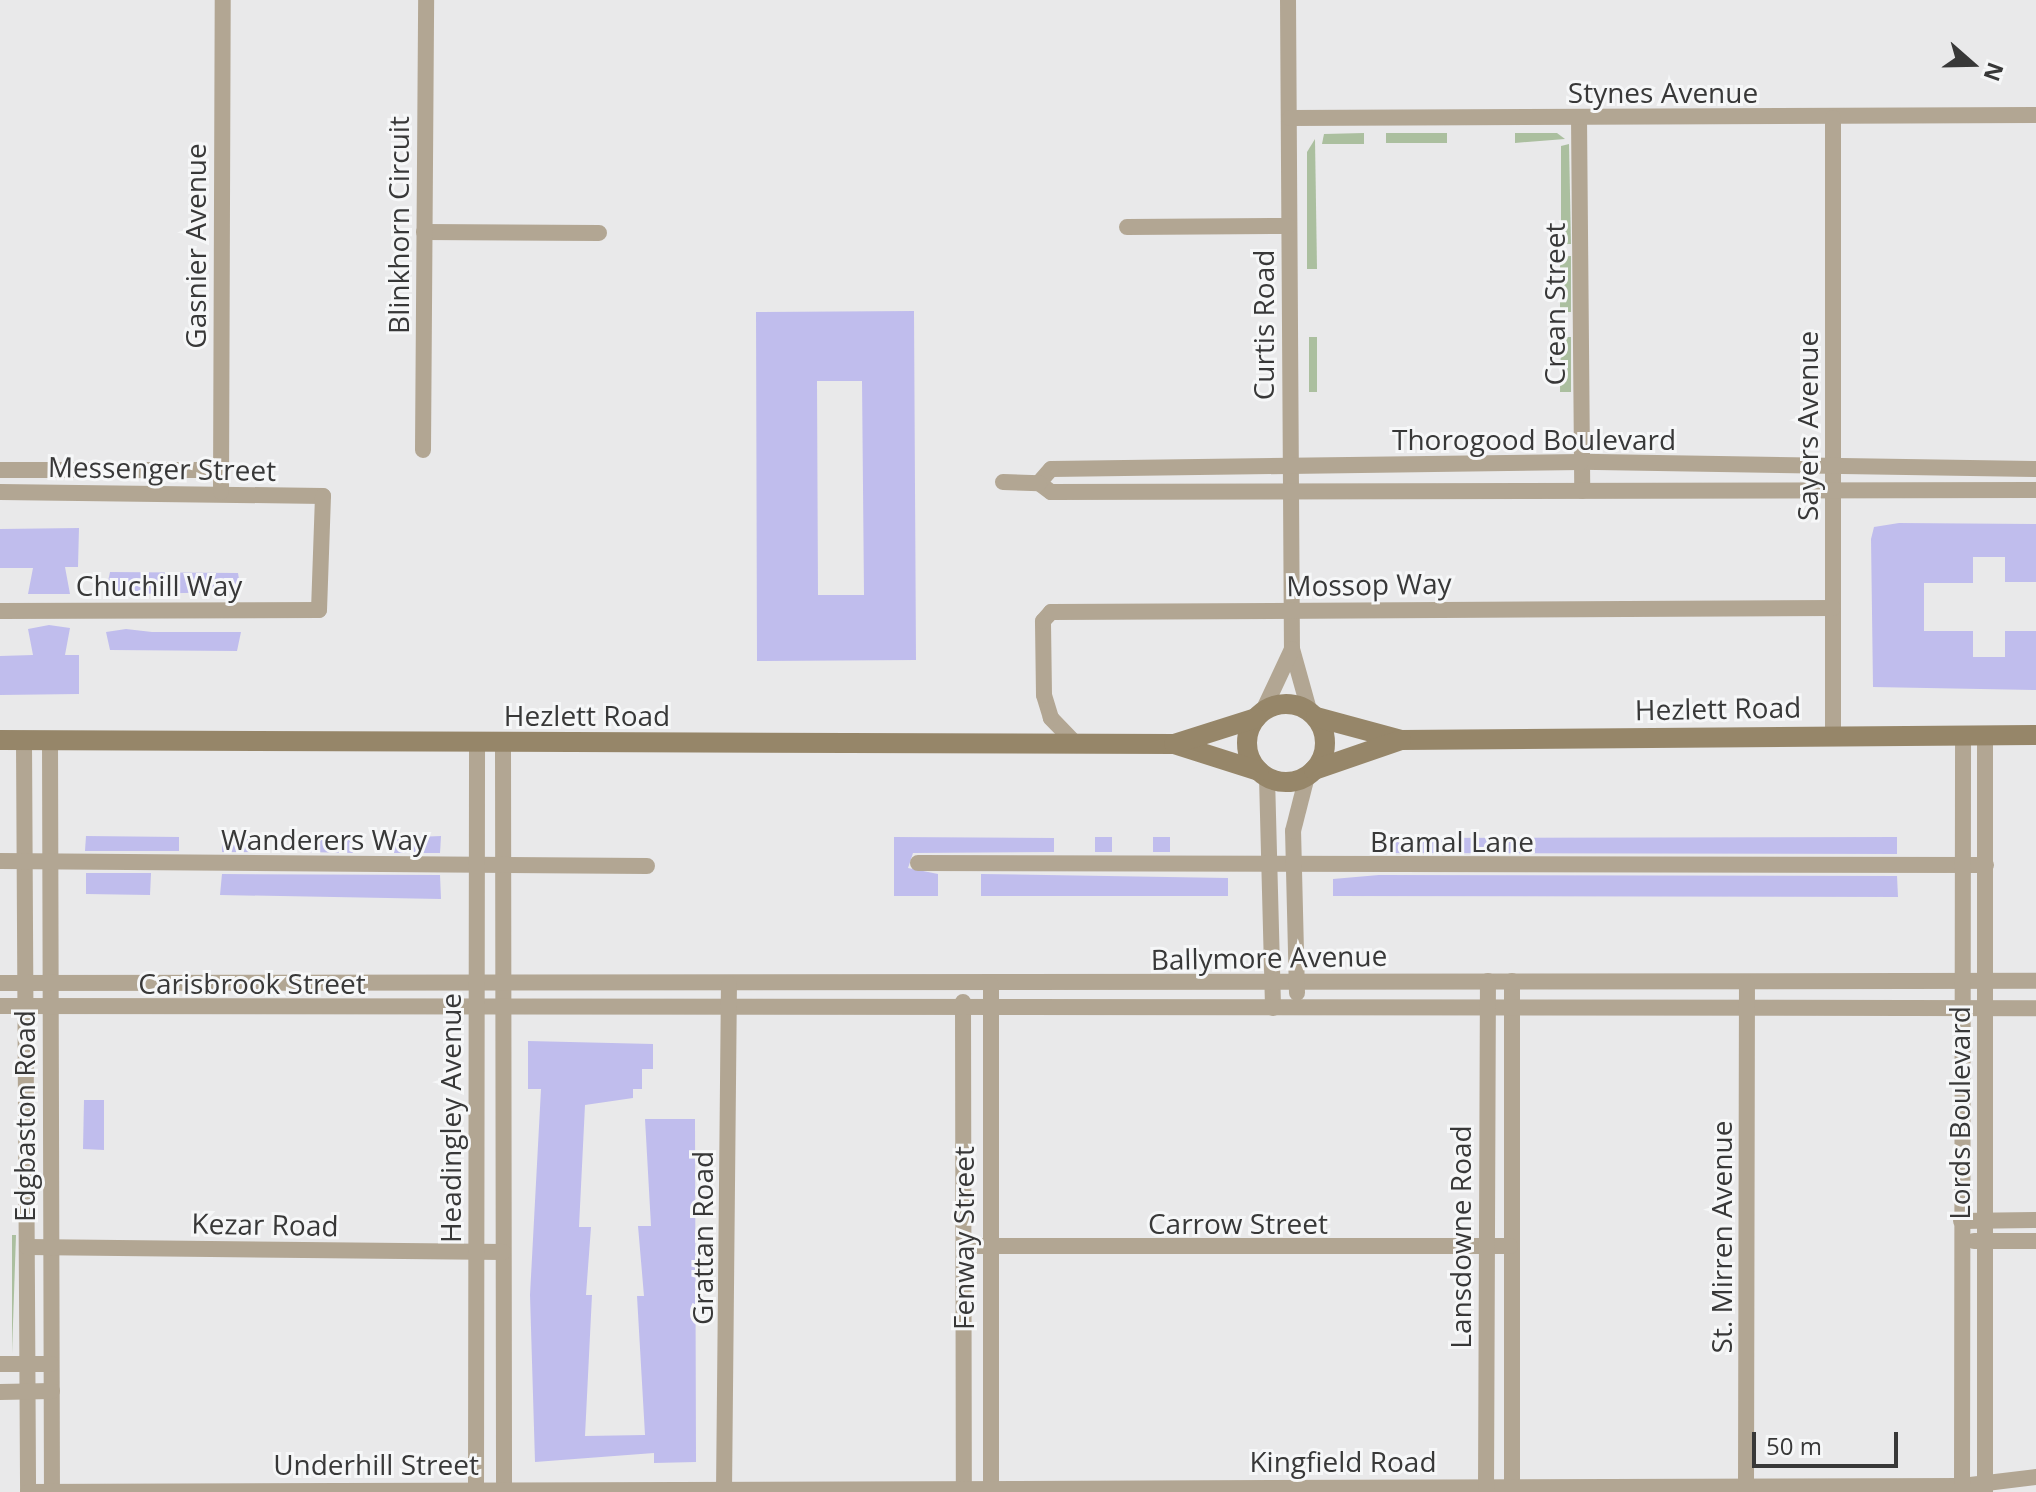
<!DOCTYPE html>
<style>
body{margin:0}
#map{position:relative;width:2036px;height:1492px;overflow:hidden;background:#e9e9ea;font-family:"Open Sans",sans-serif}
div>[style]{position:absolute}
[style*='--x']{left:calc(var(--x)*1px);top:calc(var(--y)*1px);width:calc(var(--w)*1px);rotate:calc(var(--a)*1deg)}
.green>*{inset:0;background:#abbf9f}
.building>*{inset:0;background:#c0bded}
.minor>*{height:16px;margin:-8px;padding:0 8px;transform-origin:8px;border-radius:8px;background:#b2a693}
.secondary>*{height:20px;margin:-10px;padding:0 10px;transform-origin:10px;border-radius:10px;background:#968669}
.secondary>.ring{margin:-10px;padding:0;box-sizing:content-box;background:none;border:20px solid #968669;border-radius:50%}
span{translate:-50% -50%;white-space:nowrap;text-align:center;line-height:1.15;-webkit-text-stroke:6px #f6f7f8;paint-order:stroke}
.street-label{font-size:28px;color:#383838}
.north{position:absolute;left:1932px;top:24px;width:80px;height:80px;-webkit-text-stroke:6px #f6f7f8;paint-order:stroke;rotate:110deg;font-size:22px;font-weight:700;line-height:32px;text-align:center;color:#383838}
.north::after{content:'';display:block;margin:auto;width:28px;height:36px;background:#383838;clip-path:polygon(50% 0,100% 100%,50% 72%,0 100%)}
.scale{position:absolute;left:1752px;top:1432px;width:146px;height:36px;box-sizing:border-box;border:4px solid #383838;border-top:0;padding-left:10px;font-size:24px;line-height:28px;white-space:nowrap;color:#383838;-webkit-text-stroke:6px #f6f7f8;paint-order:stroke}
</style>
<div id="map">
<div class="green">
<div style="clip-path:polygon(1364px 133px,1364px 144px,1322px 144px,1324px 134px)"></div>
<div style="clip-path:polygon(1386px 133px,1447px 133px,1447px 143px,1386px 143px)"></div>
<div style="clip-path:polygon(1515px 133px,1557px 133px,1565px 139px,1515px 143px)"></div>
<div style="clip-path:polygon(1315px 139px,1317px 269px,1307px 269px,1307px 152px)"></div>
<div style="clip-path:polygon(1569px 144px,1571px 244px,1561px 244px,1561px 146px)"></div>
<div style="clip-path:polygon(1571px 256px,1571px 312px,1560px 312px,1560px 257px)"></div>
<div style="clip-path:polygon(1309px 337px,1317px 337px,1317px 392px,1309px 392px)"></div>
<div style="clip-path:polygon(1561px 337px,1571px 337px,1571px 392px,1560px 392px)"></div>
<div style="clip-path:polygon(12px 1235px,16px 1235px,12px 1353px)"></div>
</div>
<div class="building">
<div style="clip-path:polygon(evenodd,914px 311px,916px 660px,757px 661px,756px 312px,914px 311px,817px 381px,862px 381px,864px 595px,818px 595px,817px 381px)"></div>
<div style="clip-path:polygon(1899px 523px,2036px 524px,2036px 582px,2005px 582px,2005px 557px,1973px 557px,1973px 583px,1924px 583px,1924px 631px,1973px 631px,1973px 657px,2005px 657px,2005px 631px,2036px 631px,2036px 690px,1873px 687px,1871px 539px,1874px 527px)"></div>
<div style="clip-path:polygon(79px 528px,78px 567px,65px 567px,70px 594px,28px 594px,33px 568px,0 568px,0 529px)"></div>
<div style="clip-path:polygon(110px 572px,238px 573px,241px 592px,127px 594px,106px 591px)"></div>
<div style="clip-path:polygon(49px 625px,70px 628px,65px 655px,79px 655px,79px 694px,0 695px,0 656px,33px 655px,28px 629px)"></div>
<div style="clip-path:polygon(126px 629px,152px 632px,241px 632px,237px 651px,110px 650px,106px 632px)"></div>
<div style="clip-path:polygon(86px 836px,179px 837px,179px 851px,85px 851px)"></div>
<div style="clip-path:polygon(441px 836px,440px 853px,394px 853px,394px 838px)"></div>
<div style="clip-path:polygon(222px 837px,266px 837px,266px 852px,222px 852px)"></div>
<div style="clip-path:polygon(307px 837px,353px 838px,353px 853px,307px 852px)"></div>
<div style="clip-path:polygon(894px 837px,1054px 838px,1054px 852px,913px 853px,908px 868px,938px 874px,938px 896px,894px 896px)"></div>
<div style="clip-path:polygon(1095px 837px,1112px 837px,1112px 852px,1095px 852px)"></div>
<div style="clip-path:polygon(1153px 837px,1170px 837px,1170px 852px,1153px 852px)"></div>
<div style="clip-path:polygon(1897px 837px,1897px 854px,1379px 853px,1379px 838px)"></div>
<div style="clip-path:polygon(86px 873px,151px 873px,150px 895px,86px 894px)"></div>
<div style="clip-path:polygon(222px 874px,440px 875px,441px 899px,220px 895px)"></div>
<div style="clip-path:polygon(981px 874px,1228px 878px,1228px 896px,981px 896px)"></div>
<div style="clip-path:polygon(1379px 875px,1897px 876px,1898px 897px,1333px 896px,1333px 879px)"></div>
<div style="clip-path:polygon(528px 1041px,653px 1044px,653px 1069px,642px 1069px,642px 1089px,633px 1089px,633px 1098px,585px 1105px,579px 1227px,591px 1227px,586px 1295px,592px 1295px,585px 1436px,645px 1435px,637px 1296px,644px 1296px,638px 1226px,651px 1226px,645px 1119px,695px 1119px,696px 1462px,654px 1463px,654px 1453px,535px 1462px,530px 1295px,541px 1089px,528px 1089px)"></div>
<div style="clip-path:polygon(84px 1100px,104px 1100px,104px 1150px,83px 1149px)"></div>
</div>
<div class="minor">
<div style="--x:1288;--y:0;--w:649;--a:89.65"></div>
<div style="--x:1292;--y:649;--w:63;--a:74.4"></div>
<div style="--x:1579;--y:117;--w:374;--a:89.5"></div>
<div style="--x:1290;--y:118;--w:746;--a:-0.23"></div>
<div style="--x:1833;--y:118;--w:617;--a:90"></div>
<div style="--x:1127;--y:227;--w:161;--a:-0.4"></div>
<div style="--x:424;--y:232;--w:175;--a:0.3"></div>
<div style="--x:423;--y:450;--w:450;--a:-89.6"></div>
<div style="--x:2036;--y:469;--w:455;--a:-179.1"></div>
<div style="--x:1581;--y:462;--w:530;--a:179.24"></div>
<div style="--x:1051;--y:469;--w:18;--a:131"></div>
<div style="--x:1039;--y:483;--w:15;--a:37"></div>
<div style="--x:1051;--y:492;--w:985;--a:-0.12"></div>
<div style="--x:0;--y:470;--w:220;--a:0"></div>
<div style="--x:1003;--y:482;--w:36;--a:2"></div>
<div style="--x:0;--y:492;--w:323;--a:0.7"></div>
<div style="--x:323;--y:496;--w:114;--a:92"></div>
<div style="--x:319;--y:610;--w:319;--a:179.8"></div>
<div style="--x:221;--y:492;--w:492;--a:-89.8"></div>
<div style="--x:1263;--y:711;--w:68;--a:-64.9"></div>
<div style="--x:50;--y:740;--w:752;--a:89.85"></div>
<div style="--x:24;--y:741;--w:751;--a:89.69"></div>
<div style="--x:503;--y:743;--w:749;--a:89.92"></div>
<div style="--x:1075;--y:743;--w:35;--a:-134"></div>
<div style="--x:1051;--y:718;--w:24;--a:-107"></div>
<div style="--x:1044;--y:695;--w:74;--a:-90.8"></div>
<div style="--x:1043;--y:621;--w:12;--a:-48"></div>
<div style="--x:1051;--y:612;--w:782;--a:-0.29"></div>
<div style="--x:1267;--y:777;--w:231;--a:88.5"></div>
<div style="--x:0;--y:861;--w:647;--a:0.44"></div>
<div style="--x:918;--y:863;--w:1068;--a:0.11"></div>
<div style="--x:1512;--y:981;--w:511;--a:90"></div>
<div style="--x:0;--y:983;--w:2036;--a:-0.06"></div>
<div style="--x:991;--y:985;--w:507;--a:90"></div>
<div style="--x:1297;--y:993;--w:162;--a:-91.4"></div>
<div style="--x:1293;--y:831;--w:57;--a:-75.7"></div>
<div style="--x:963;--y:1002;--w:490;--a:89.9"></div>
<div style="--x:0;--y:1006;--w:2036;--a:0.06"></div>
<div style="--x:1961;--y:1221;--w:75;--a:-0.8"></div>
<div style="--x:1974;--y:1241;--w:62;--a:0"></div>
<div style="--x:965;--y:1246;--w:545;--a:0"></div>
<div style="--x:27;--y:1247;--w:476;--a:0.6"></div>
<div style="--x:0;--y:1364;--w:51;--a:0"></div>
<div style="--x:0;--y:1392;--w:52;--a:-1.1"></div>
<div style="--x:28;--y:1492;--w:1934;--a:-0.18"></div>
<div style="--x:1962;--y:1486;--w:75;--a:-6.9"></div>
<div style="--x:476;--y:1492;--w:749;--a:-89.92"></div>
<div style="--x:724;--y:1492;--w:508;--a:-89.44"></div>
<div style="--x:1486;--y:1492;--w:511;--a:-89.78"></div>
<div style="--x:1746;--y:1492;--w:509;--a:-89.89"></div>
<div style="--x:1962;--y:1492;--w:757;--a:-89.92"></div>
<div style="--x:1985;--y:1492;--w:757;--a:-90"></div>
</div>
<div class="secondary">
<div class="ring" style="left:1247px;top:704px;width:58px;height:58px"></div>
<div style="--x:1316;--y:717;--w:88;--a:15.1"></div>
<div style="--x:1401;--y:740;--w:635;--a:-0.45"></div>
<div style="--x:0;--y:740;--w:1174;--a:0.2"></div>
<div style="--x:1174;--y:744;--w:89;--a:17.6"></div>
<div style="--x:1174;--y:744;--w:86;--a:-17.6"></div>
<div style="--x:1314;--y:770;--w:92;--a:-19"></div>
</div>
<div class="street-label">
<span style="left:1663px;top:92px">Stynes Avenue</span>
<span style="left:398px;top:225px;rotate:-90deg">Blinkhorn Circuit</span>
<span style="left:195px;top:246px;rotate:-90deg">Gasnier Avenue</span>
<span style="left:1554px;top:304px;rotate:-90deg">Crean Street</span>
<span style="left:1263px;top:325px;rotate:-90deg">Curtis Road</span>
<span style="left:1807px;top:426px;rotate:-90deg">Sayers Avenue</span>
<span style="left:1534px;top:439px">Thorogood Boulevard</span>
<span style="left:162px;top:468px;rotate:1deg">Messenger Street</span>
<span style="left:1369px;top:584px;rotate:-1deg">Mossop Way</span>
<span style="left:159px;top:585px">Chuchill Way</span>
<span style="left:1718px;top:708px;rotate:-1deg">Hezlett Road</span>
<span style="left:587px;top:715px">Hezlett Road</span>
<span style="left:324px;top:839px">Wanderers Way</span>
<span style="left:1452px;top:841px">Bramal Lane</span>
<span style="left:1269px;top:957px;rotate:-1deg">Ballymore Avenue</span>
<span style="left:252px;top:983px">Carisbrook Street</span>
<span style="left:1959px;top:1113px;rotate:-90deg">Lords Boulevard</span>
<span style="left:24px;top:1116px;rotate:-90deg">Edgbaston Road</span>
<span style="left:450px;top:1118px;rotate:-90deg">Headingley Avenue</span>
<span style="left:1238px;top:1223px">Carrow Street</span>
<span style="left:265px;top:1224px;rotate:1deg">Kezar Road</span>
<span style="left:1460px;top:1237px;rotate:-90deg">Lansdowne Road</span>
<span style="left:1721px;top:1237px;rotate:-90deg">St. Mirren Avenue</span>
<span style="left:702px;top:1238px;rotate:-90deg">Grattan Road</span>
<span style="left:963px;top:1238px;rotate:-90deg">Fenway Street</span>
<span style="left:1343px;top:1461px">Kingfield Road</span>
<span style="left:376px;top:1464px">Underhill Street</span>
</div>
<div class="north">N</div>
<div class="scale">50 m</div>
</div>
